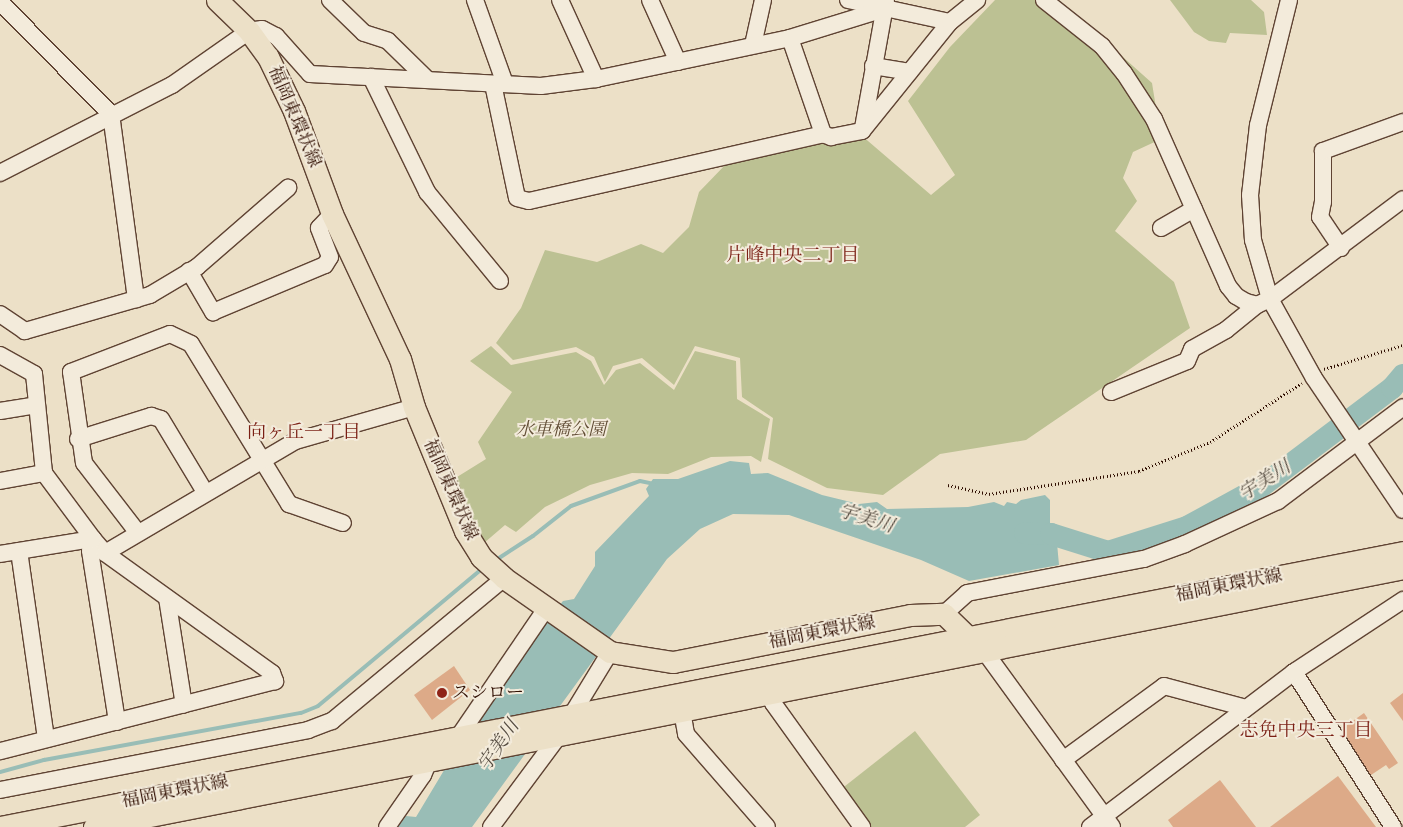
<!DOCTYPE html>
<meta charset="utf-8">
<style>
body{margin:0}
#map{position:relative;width:1403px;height:827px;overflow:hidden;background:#ece0c7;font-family:"IM FELL Double Pica","Noto Serif JP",serif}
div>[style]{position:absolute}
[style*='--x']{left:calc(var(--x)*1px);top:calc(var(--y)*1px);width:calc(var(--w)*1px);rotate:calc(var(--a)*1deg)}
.green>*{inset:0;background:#bcc193}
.water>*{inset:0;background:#99bdb6}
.stream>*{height:4px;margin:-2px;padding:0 2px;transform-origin:2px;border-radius:2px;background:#99bdb6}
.river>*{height:22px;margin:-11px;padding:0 11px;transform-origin:11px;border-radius:11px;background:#99bdb6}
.building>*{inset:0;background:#da8}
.path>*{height:2.5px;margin-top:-1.25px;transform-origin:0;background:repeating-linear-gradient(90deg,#300f02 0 1px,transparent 0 3.5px)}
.roads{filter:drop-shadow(1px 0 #5f4333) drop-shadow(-1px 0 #5f4333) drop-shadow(0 1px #5f4333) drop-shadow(0 -1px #5f4333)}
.minor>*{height:16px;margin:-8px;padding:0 8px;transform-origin:8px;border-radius:8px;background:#f3ebdb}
.major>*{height:21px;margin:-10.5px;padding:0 10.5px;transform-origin:10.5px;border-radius:10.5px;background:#ece0c7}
.dots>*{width:14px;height:14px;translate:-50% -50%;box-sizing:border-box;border:2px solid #f3ebdb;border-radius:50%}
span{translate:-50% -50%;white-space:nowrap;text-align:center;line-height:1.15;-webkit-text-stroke:4px #f3ebdb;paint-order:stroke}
.street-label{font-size:18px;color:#300f02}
.park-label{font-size:18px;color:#614d35;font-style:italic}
.poi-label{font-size:18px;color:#300f02}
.left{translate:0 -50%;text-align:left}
.neighbourhood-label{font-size:19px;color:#7a1f14}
.water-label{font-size:19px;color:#554c41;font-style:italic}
</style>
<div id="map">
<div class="green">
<div style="clip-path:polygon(995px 0,1053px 0,1096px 33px,1152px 83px,1161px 139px,1133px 152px,1123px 178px,1137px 201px,1115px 231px,1174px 282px,1190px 328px,1026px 440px,940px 454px,883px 495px,827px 488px,768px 459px,773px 418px,742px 397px,740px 358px,695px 346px,674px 385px,642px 358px,613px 366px,605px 382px,594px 357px,576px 347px,513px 360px,496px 343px,521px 308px,545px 250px,597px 262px,641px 244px,663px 253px,689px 227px,699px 192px,728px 162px,861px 135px,931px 195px,955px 175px,908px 101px,950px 47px)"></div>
<div style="clip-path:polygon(1170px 0,1251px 0,1264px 12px,1267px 35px,1230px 33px,1226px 43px,1209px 41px,1194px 32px)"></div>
<div style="clip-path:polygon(491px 346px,511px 365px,576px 352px,591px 361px,604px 385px,616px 370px,640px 363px,674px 390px,695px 351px,736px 361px,737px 399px,770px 419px,761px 462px,751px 456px,711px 457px,668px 474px,632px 473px,590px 485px,545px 507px,516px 532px,505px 525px,484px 543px,449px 482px,486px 459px,478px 442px,512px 392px,470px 361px)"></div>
<div style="clip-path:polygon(915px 731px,980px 815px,965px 827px,868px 827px,840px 790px)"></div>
</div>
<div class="water">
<div style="clip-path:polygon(730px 461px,749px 463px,751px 474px,768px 473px,822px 495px,859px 504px,877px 502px,887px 509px,968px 507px,994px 502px,1004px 506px,1007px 502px,1016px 504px,1021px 500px,1045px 495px,1050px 500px,1050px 524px,1057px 543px,1059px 565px,969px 581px,921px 560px,789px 515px,733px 514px,700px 529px,667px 559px,472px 827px,398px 827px,406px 816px,416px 817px,476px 717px,547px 621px,563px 601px,574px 599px,595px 566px,595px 552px,649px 496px,646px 489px,653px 479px,678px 479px)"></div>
</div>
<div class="stream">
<div style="--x:496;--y:560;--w:44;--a:-33"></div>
<div style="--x:533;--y:536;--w:48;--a:-38.3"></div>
<div style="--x:571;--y:506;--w:73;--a:-19.9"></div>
<div style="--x:640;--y:481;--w:14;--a:12"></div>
<div style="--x:0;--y:772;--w:46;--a:-15.3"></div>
<div style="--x:44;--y:760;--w:261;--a:-10.4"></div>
<div style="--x:301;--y:713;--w:18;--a:-22"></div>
<div style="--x:318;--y:706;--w:215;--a:-39.9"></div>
</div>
<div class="river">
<div style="--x:1025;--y:533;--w:26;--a:2"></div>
<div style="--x:1051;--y:534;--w:60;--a:17.5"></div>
<div style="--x:1108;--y:552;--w:83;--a:-17.6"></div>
<div style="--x:1187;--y:527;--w:85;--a:-28.7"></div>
<div style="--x:1262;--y:486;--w:163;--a:-37"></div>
<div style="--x:1392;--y:388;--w:17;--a:-50"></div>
</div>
<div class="building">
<div style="clip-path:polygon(454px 666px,470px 690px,432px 720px,414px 695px)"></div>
<div style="clip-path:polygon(1403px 693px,1403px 721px,1390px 703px)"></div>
<div style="clip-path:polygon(1364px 713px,1398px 763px,1389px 769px,1386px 765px,1371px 775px,1340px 730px)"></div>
<div style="clip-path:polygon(1338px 776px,1376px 827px,1270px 827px)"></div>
<div style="clip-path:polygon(1220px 780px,1256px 827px,1173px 827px,1168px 820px)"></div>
</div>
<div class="path">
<div style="--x:1324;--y:369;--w:83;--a:-16.9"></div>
<div style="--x:948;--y:485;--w:42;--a:12.4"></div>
<div style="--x:989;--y:494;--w:152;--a:-8.7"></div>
<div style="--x:1139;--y:471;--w:77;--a:-22.2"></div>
<div style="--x:1210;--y:442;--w:109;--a:-32.7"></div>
</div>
<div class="roads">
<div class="minor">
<div style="--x:330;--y:0;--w:47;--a:44.1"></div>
<div style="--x:364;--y:33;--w:25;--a:18"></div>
<div style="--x:388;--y:41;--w:56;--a:44.3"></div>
<div style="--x:475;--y:0;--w:89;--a:70.3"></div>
<div style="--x:560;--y:0;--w:87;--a:65.5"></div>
<div style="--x:650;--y:0;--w:68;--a:65.7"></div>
<div style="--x:848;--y:0;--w:104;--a:12.2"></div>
<div style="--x:1044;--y:0;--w:74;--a:38.4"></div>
<div style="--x:1102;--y:46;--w:35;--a:51"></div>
<div style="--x:1124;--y:73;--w:55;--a:56.9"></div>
<div style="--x:1154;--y:119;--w:183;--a:66.1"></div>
<div style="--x:1228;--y:286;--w:13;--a:51"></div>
<div style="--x:1236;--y:296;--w:12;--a:31"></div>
<div style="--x:1246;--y:302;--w:11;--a:15"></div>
<div style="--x:1257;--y:305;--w:14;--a:-25"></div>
<div style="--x:1270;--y:299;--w:166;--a:-36.9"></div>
<div style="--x:1289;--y:0;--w:129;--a:103.9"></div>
<div style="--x:1258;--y:125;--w:70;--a:96.5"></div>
<div style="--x:1250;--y:195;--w:45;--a:86.2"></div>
<div style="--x:1253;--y:240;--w:61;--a:73.9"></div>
<div style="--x:1270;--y:299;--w:90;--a:60.9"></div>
<div style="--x:1314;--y:378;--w:159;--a:56"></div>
<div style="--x:0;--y:2;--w:158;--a:45.3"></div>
<div style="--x:111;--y:114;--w:187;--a:82.3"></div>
<div style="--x:136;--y:299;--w:116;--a:163.9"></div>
<div style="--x:25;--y:331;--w:30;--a:-146"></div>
<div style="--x:790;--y:38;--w:102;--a:71"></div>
<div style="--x:753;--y:45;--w:46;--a:-77.5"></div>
<div style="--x:873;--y:66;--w:37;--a:9"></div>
<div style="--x:371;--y:77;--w:128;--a:64"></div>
<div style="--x:427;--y:192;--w:115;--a:50.6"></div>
<div style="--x:493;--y:84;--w:116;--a:78.1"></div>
<div style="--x:517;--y:198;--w:12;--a:14"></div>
<div style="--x:529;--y:201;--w:302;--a:-12.8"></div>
<div style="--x:823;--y:134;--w:9;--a:21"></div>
<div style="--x:831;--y:137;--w:32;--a:-11"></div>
<div style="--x:862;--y:131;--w:140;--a:-51.1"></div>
<div style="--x:950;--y:22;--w:35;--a:-39"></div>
<div style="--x:863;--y:128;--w:130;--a:-79.8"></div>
<div style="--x:0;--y:173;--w:193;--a:-27.1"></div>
<div style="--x:172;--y:85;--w:94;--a:-35"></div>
<div style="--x:249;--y:31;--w:13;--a:-9"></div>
<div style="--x:262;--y:29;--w:16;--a:27"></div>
<div style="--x:276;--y:36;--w:51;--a:48.2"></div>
<div style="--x:310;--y:74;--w:231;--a:3"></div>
<div style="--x:541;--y:86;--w:55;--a:-7.3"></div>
<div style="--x:596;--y:79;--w:198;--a:-11.9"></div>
<div style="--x:790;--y:38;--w:98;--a:-17.1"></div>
<div style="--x:1161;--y:228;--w:38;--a:-30"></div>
<div style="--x:1341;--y:248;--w:37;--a:-124"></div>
<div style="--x:1320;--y:217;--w:15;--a:-79"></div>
<div style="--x:1323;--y:202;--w:51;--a:-90"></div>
<div style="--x:1323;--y:151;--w:85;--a:-19.9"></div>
<div style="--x:189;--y:271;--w:48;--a:59.7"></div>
<div style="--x:213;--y:312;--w:121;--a:-22.8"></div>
<div style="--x:325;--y:265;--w:9;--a:-58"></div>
<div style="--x:330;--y:257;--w:31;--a:-111"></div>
<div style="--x:319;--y:228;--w:19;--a:-47"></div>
<div style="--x:136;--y:299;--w:15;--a:-16"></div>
<div style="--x:150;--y:295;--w:55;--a:-30.8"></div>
<div style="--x:197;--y:267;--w:121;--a:-41"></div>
<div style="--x:0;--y:355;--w:39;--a:29"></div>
<div style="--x:34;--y:374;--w:100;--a:84.2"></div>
<div style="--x:44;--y:473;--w:82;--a:53.4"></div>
<div style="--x:93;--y:539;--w:18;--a:49"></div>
<div style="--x:105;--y:553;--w:206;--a:35.7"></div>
<div style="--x:272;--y:673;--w:9;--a:69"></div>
<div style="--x:275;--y:681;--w:284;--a:165.7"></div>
<div style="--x:1111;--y:392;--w:82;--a:-22.2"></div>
<div style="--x:1187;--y:361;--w:13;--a:-67"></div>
<div style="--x:1192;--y:349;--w:39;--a:-29"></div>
<div style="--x:1226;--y:330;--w:40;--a:-39"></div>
<div style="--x:0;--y:411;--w:37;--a:-9"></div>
<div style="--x:78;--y:439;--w:77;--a:-17.5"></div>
<div style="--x:151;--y:416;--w:10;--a:17"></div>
<div style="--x:161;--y:419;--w:85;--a:58.9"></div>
<div style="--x:0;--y:481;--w:45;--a:-10.3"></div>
<div style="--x:138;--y:533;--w:88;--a:-127.6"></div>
<div style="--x:84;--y:463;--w:92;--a:-98.1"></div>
<div style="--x:71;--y:372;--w:106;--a:-21"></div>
<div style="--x:170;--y:334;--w:23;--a:25"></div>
<div style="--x:191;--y:344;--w:188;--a:58.5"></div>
<div style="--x:289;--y:504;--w:57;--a:19.4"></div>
<div style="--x:93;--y:539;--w:12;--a:104"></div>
<div style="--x:90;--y:551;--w:173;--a:81"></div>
<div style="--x:19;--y:551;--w:190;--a:81.8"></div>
<div style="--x:105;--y:553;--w:221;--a:-30.5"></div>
<div style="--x:295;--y:441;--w:124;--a:-15.9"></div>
<div style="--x:0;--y:554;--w:94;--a:-9.2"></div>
<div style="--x:167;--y:598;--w:108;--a:81"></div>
<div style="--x:944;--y:614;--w:31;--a:-42"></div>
<div style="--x:967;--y:593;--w:180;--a:-10.9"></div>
<div style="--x:1144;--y:559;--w:44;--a:-20.1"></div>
<div style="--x:1185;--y:544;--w:102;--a:-24.8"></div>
<div style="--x:1278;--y:501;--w:156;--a:-36.9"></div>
<div style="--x:985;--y:652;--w:216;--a:54"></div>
<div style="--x:1294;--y:672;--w:184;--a:57.4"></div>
<div style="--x:770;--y:694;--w:9;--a:72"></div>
<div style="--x:773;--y:703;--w:153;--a:54.3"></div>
<div style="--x:682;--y:711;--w:23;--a:80"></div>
<div style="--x:686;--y:734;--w:123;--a:48.9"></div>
<div style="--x:457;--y:739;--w:160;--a:-55.7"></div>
<div style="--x:1063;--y:760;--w:125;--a:-36.2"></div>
<div style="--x:1164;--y:686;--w:85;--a:15"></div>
<div style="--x:0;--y:790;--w:314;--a:-11"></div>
<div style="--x:308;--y:730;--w:26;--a:-21"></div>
<div style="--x:332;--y:721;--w:224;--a:-39.7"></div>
<div style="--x:387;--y:827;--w:63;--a:-55.3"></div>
<div style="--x:423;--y:775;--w:15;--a:-67"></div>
<div style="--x:491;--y:827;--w:116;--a:-53.4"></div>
<div style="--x:560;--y:734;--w:96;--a:-58.6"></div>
<div style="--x:1090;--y:827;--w:256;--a:-37.2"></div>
<div style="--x:1294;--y:672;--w:131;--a:-33.4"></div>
</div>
<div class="major">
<div style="--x:217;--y:0;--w:45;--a:44.1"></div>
<div style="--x:249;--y:31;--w:32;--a:54"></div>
<div style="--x:268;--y:57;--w:60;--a:64.3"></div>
<div style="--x:294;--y:111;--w:110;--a:69.7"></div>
<div style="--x:332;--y:214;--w:160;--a:64.9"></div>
<div style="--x:400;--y:359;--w:50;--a:73.7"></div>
<div style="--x:414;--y:407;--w:134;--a:67.6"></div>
<div style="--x:465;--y:531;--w:31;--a:58"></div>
<div style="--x:481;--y:557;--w:31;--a:42"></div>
<div style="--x:504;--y:578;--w:129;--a:34.9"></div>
<div style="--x:610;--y:652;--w:64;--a:9"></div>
<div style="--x:673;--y:662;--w:242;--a:-11.2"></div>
<div style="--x:910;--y:615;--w:34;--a:-2"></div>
<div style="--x:944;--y:614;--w:46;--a:44.1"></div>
<div style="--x:0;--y:827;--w:1430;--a:-11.09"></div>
<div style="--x:94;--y:827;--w:1334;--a:-11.19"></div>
</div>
</div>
<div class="dots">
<div style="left:442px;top:693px;background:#8f2418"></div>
</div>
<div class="street-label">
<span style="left:294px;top:117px;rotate:67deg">福岡東環状線</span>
<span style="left:450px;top:490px;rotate:66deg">福岡東環状線</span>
<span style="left:1229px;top:586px;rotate:-11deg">福岡東環状線</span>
<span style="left:822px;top:633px;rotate:-11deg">福岡東環状線</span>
<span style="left:175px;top:792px;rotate:-11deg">福岡東環状線</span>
</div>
<div class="park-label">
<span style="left:561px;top:430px">水車橋公園</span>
</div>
<div class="poi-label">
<span class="left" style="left:452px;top:693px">スシロー</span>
</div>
<div class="neighbourhood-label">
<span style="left:793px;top:256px">片峰中央二丁目</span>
<span style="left:304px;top:433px">向ヶ丘一丁目</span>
<span style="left:1306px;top:731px">志免中央三丁目</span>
</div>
<div class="water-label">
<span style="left:1265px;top:481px;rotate:-33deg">宇美川</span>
<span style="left:866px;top:519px;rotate:17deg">宇美川</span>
<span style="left:499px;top:746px;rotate:-56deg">宇美川</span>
</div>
</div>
